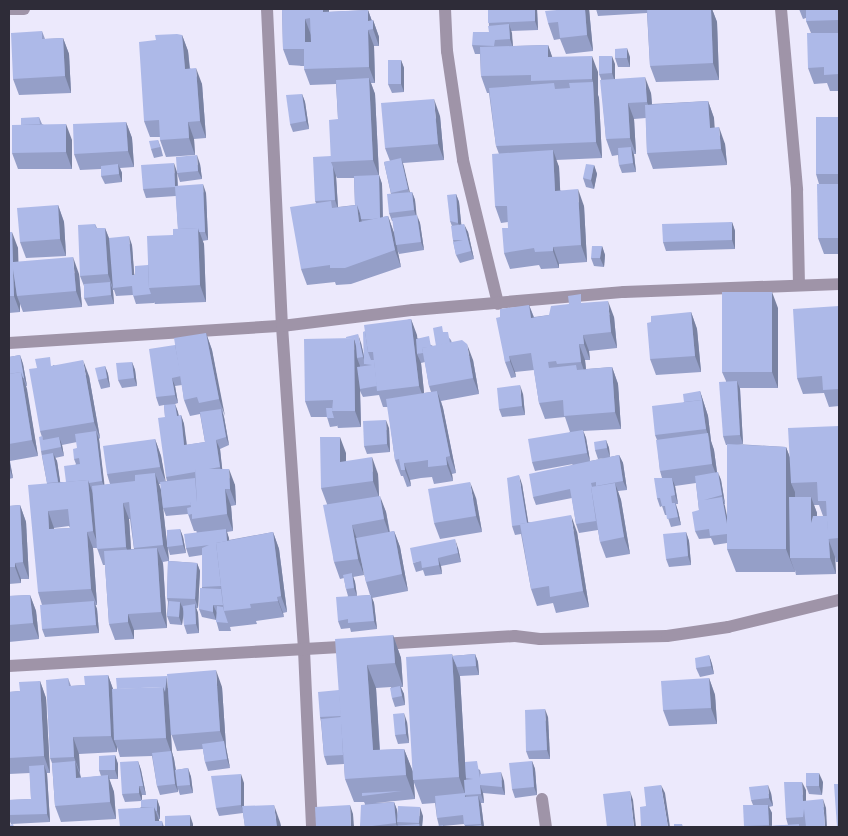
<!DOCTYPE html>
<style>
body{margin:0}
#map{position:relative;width:848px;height:836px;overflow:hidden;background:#ece9fc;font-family:"Sofia Sans Condensed",sans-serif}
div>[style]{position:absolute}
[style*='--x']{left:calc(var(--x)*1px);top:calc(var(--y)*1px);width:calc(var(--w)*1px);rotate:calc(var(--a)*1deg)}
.minor>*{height:12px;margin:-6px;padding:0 6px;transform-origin:6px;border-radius:6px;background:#9f94a8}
.wall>*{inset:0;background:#959fc8}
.shaded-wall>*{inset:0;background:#7982a2}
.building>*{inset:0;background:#adb9e8}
span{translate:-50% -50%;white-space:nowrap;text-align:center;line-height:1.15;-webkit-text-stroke:4.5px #f9f8fe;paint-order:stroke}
.frame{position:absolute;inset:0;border:10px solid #2e2c38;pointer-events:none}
</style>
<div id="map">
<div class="minor">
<div style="--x:9;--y:9;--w:15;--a:0"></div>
<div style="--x:267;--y:9;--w:317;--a:87.3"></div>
<div style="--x:282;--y:326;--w:325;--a:86.1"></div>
<div style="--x:304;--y:650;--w:177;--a:87.4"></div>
<div style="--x:445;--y:9;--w:42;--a:87.3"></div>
<div style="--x:447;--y:51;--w:110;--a:81.6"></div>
<div style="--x:463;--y:160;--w:148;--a:76.3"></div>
<div style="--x:781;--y:9;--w:182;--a:84.9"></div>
<div style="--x:797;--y:190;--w:95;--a:88.8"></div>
<div style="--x:9;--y:343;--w:274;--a:-3.6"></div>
<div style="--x:282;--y:326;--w:132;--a:-7"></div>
<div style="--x:413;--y:310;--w:212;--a:-4.9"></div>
<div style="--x:624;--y:292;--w:215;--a:-2.1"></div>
<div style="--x:381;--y:644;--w:134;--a:-3.4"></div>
<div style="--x:515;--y:636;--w:25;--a:7"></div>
<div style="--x:540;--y:639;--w:127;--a:-1.4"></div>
<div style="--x:667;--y:636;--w:62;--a:-8.4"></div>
<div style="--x:728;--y:627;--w:114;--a:-13.7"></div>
<div style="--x:9;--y:666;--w:345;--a:-3.3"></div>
<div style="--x:542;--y:799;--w:28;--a:82"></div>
</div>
<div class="wall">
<div style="clip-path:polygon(evenodd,282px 9px,329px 12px,368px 10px,372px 21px,373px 20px,379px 37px,379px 46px,374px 46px,375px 83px,371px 83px,375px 94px,379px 175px,382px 184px,383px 217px,388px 216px,394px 233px,395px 239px,393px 221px,392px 221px,389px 213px,391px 194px,384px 162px,390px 161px,385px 148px,440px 116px,444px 160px,403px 163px,409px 192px,412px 192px,415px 200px,416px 215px,420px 223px,424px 250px,399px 254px,397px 249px,401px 267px,351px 284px,336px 285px,335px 282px,307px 285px,301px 269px,316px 203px,315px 201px,331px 156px,338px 119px,336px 84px,310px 85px,304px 69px,304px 66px,289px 65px,283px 49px,282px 9px,336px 176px,337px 178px,354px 178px,355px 205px,338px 207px,336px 176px)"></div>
<div style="clip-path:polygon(488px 9px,537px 9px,538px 30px,511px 31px,513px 46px,548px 45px,552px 57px,598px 72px,598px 95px,599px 98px,602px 158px,556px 160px,559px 167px,560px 190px,584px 206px,587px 262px,559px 264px,559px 268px,541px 269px,539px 265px,510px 269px,504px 253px,508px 228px,508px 222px,501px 223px,495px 206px,499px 154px,496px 146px,489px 93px,487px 93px,481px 76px,480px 54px,475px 54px,472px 45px,489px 32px,489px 26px)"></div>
<div style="clip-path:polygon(589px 9px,593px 51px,566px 54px,560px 39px,554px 40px,548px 23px,557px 10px)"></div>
<div style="clip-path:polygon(596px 9px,712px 9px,717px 22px,719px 80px,656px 82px,650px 66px,647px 13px,598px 16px)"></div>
<div style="clip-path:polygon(799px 9px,839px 9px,839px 91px,830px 91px,827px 83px,814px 84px,808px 68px,811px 33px,806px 21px,806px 18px,803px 19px)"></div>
<div style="clip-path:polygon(42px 31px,45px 39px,63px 38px,69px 54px,71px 93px,19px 95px,13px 79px)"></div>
<div style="clip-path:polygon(182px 35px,188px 51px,190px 68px,202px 84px,206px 138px,194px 139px,195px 155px,166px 157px,160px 140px,160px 137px,150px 137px,144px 121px,156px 40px)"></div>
<div style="clip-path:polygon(630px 57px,630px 67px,618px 67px,615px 58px)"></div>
<div style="clip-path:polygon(401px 60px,404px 68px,404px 92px,392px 93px,388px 84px)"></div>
<div style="clip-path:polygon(615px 64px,615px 79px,651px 93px,652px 104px,708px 101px,714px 118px,714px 128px,725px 144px,727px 165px,653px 169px,647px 153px,646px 118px,634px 119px,636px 154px,634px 154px,636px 172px,622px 173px,619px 165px,618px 155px,612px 156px,606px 139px,601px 79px,599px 74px)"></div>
<div style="clip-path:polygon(302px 94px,305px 102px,309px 129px,293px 132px,290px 124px)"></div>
<div style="clip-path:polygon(39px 117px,42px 124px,72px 140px,72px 169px,18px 169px,12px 153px,21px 125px)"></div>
<div style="clip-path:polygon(839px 117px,839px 254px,824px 254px,818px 238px,819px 184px,816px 174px)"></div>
<div style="clip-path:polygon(126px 122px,132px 138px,134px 167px,120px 168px,122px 173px,122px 182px,105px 184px,101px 176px,101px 169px,80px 170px,74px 154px)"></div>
<div style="clip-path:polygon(158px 140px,161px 148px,163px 156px,154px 158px,151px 149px)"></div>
<div style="clip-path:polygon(200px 164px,202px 179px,180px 182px,177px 173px)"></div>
<div style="clip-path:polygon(594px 165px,597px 174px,594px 189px,586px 187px,583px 178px)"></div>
<div style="clip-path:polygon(177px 172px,178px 186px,206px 193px,208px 240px,202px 241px,204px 244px,206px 302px,155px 304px,154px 302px,154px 303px,136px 304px,133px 295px,116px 296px,114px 290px,113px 290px,114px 304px,88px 306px,84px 298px,84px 286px,80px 276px,95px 224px,97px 228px,105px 228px,109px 238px,132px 245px,134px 275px,148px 265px,178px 229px,176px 196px,146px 198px,143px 189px)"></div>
<div style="clip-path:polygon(456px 194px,459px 202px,461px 224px,468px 232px,474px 259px,460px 263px,456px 255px,453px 240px,452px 226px,450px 221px)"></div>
<div style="clip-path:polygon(58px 205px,64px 222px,66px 256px,26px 258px,20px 242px)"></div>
<div style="clip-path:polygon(732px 222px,735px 231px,735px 249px,666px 251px,663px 242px)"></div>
<div style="clip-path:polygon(9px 232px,18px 248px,18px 262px,79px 274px,82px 307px,23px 312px,20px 304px,20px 312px,9px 313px)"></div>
<div style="clip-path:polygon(602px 246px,605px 255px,604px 267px,594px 266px,591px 258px)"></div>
<div style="clip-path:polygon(584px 303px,614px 317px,617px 348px,589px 351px,590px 360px,585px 360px,586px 369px,612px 367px,618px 384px,621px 429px,583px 431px,586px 438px,590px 461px,606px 458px,598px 459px,595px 450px,606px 440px,609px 448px,610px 457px,619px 455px,623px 463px,627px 490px,618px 491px,621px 500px,630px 554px,606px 558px,600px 542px,598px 530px,579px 533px,576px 524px,572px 498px,536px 505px,533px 497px,573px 464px,535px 471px,532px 462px,570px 432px,565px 417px,545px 419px,539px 403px,534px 370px,515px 372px,516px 377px,511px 378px,505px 362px,500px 317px,529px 305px,534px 317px,549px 315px)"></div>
<div style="clip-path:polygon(839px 306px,839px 406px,829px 407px,824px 393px,803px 394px,797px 378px)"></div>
<div style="clip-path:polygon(evenodd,778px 308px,778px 388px,740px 388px,743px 444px,737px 444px,786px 447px,790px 458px,839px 426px,839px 562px,836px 562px,835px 557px,836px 574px,796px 575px,795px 570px,795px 572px,736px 572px,727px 549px,727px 543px,714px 545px,711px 538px,699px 539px,695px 531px,699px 510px,696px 483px,675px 486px,678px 504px,676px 504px,678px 511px,681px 525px,671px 527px,667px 515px,665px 515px,662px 506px,660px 507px,657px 498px,662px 478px,660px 471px,657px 440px,655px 435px,684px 402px,700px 391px,708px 416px,711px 441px,714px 450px,717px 472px,721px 480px,725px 504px,724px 504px,727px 518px,727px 445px,726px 445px,723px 436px,726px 381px,722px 372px,778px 308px,814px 505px,819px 505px,823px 516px,817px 516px,817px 513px,814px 505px)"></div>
<div style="clip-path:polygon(691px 312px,697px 329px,701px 372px,656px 375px,650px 359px)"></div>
<div style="clip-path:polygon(evenodd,411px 319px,417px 338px,433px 346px,436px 346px,444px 332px,451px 340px,452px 343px,473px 360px,479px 394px,441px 401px,443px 408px,456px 473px,452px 474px,453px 481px,434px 484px,432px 477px,421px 478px,410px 480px,411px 486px,407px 487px,403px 476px,401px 476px,395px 460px,388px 407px,383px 407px,379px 395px,363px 397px,360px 391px,361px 427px,338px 428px,337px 425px,337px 426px,330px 427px,327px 417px,311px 417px,305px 401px,361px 343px,364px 356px,365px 331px,411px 319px,425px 362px,429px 386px,431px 392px,424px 393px,421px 363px,425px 362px)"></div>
<div style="clip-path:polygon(evenodd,206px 333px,212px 350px,229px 445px,220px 449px,222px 469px,235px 485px,236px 505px,231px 506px,233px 531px,227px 532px,229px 540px,273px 532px,279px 549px,287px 612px,283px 613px,284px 617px,256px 621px,257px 624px,230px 627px,231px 631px,219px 631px,216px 620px,202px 617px,199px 609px,202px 588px,202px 555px,189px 557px,186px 548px,197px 532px,196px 531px,194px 531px,188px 514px,166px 516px,163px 508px,161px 484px,159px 484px,161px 490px,167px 544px,180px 529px,183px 537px,186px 553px,170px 555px,168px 548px,169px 561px,197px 563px,200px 571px,198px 608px,196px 608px,198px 613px,199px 633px,187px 634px,184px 625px,183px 613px,182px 625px,170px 624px,167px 616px,168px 602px,167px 598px,168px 561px,163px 562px,167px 628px,134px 630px,134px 639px,115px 640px,109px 624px,105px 565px,103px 565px,97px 548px,93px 548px,97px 605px,95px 605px,97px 609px,99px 633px,45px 637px,42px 629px,42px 605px,38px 592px,47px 483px,41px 451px,42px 436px,43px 440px,40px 431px,53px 365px,89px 376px,100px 438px,99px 439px,104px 485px,110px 484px,107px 474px,155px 439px,161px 456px,165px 481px,167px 481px,166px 477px,165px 417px,164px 405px,159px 406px,156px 397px,175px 345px,206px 333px,182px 385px,184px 400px,190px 416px,200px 414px,205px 442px,186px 445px,184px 424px,181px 415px,179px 416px,175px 404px,178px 403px,175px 386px,182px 385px,206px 333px,77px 442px,77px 448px,74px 459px,76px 464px,66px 482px,60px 482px,57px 461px,55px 458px,64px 456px,62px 445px,77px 442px,206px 333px,129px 519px,130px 519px,134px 549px,131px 549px,129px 519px,206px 333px,69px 526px,70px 528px,54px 529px,54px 528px,69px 526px)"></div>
<div style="clip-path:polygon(20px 355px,23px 364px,27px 386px,26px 386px,38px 456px,10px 461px,13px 478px,9px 479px,9px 357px)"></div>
<div style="clip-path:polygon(132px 362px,135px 370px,137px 386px,122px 388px,118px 380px)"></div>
<div style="clip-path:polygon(105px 366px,108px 374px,110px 387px,101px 389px,98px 380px)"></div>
<div style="clip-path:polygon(523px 394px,525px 415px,502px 417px,499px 409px)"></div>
<div style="clip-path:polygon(389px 428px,390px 452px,367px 454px,364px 446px)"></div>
<div style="clip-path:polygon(evenodd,346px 453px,346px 461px,378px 474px,379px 496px,386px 512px,390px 532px,394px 531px,400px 547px,408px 591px,372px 598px,374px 603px,377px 629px,351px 632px,350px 628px,341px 629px,338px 621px,348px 596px,346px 589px,344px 578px,340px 579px,334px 562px,327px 504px,321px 488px,346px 453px,360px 555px,366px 582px,370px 595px,357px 596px,355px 582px,353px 577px,364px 575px,360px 555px)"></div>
<div style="clip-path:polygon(522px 484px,528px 522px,577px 532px,589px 607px,556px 613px,553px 603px,537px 606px,531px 589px,521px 534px,515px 535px,512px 526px)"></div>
<div style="clip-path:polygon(476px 498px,482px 532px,440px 539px,434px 523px)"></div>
<div style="clip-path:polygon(20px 505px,26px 522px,29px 579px,21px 579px,21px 583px,9px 584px,9px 506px)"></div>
<div style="clip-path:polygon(686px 532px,689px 541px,691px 565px,669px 567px,666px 559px)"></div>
<div style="clip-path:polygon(458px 548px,461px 562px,441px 566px,442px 574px,425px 576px,423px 570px,416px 572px,413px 563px)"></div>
<div style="clip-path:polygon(30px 595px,36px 611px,39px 639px,9px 642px,9px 596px)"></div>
<div style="clip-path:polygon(393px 635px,401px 658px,403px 687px,401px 687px,404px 694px,405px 705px,395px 707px,392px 698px,391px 687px,376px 688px,380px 750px,404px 749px,413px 772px,415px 799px,375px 803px,394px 802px,397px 810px,398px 817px,423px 816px,422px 827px,360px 827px,365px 804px,364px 802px,354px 802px,345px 779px,344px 764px,327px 765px,324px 756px,321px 722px,320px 717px,339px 690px)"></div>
<div style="clip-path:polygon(475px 654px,478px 662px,479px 675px,460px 676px,465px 762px,480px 770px,481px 774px,504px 781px,505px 795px,483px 793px,484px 803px,481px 803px,484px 827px,463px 827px,465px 826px,464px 824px,443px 826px,443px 827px,431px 827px,439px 826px,437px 818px,435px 803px,422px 804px,413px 780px,452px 656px)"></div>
<div style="clip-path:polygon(709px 655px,712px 664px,714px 674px,700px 677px,696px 668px)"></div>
<div style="clip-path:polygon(108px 675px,113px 689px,222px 687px,226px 747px,230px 768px,208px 771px,205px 762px,203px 749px,177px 751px,171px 733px,172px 752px,174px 759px,176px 770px,188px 768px,191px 777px,193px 793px,180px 795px,178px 789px,178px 792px,160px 795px,157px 786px,152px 756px,120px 757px,117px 747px,117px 752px,79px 754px,80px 773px,81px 778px,101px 776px,99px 770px,115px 755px,118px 764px,118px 779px,109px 779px,114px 792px,116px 819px,61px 822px,55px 806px,52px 763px,50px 758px,68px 678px,71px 686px,85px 685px)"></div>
<div style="clip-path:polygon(709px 678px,715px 695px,717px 724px,669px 726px,663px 710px)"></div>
<div style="clip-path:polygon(40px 681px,46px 698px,50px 773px,47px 773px,50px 822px,11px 824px,9px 820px,10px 824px,9px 824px,9px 800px,31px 799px,30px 773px,9px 774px,9px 692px,20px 691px)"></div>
<div style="clip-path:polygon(548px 717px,550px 759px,529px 759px,526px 751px)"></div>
<div style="clip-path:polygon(407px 722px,409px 743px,398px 744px,395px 735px)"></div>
<div style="clip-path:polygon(138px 761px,141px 770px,146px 795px,142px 795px,142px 800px,157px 799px,160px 808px,160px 819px,159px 819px,159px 821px,162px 821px,164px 827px,120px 827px,141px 807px,141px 801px,125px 802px,122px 794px)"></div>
<div style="clip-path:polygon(532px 761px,535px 769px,537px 795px,515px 798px,512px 789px)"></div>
<div style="clip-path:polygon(823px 782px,822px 795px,809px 794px,806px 786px)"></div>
<div style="clip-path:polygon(244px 783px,244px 806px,280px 822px,281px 827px,245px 827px,243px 813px,219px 816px,216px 808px)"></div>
<div style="clip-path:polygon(806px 790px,806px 801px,826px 808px,806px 826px,799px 826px,800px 827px,745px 827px,744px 826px,753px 805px,751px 800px,771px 793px,773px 806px,769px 807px,772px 813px,772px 826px,788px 825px,786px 818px)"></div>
</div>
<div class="shaded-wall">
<div style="clip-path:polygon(323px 9px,328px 9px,329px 10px,329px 28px,323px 12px)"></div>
<div style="clip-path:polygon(535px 9px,537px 9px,538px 30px,535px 21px)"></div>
<div style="clip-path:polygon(585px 9px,589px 9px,593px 51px,587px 35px)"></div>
<div style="clip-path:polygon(711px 9px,712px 9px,717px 22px,719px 80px,713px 63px)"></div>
<div style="clip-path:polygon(368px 10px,373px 24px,373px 20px,379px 37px,379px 46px,373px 29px,368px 21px)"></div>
<div style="clip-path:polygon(305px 19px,311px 35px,311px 58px,305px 42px)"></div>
<div style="clip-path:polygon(509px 24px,512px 33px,513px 48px,510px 39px)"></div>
<div style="clip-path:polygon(368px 30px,374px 46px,375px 83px,369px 67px)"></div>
<div style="clip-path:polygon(182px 35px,188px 51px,191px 85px,185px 69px)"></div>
<div style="clip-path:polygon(63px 38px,69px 54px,71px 93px,65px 76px)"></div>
<div style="clip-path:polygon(548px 45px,554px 62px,548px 57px)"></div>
<div style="clip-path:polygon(627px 48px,630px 57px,630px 67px,627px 58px)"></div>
<div style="clip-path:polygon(592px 56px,598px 72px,598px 95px,599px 98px,602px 158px,596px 142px,593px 82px,592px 79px)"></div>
<div style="clip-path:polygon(612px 56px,615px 64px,615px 82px,612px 73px)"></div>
<div style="clip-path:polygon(401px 60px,404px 68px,404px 92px,401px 84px)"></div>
<div style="clip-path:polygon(196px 68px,202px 84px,206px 138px,200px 121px)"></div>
<div style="clip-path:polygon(645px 77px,651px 93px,653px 118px,647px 102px)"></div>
<div style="clip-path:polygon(369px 78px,375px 94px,379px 176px,373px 160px)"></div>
<div style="clip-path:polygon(302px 94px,305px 102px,309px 129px,306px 121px)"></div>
<div style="clip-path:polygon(434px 99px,440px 116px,444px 160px,438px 144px)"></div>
<div style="clip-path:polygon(708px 101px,714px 118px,716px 145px,710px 128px)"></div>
<div style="clip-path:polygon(628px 103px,634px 119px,636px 154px,630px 138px)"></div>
<div style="clip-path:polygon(126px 122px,132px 138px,134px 167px,128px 151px)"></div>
<div style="clip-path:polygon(188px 122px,194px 139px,195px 155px,189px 138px)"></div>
<div style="clip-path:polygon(66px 124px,72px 140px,72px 169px,66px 152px)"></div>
<div style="clip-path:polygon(719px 127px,725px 144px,727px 165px,721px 149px)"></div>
<div style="clip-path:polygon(631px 147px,634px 155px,636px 172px,633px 163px)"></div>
<div style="clip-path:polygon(553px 150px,559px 167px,561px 207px,555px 191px)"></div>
<div style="clip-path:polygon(197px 155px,200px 164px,202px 179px,198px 171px)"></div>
<div style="clip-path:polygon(401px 158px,404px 167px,411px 197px,408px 189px)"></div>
<div style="clip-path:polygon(174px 163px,177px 172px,178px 195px,175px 186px)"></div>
<div style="clip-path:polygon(118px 164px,122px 173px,122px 182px,119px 174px)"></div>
<div style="clip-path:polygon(594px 165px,597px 174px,594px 189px,591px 180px)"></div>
<div style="clip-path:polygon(333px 167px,336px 176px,338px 209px,335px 200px)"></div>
<div style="clip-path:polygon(379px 175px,382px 184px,383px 228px,380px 219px)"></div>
<div style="clip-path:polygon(203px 184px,206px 193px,208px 240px,205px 232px)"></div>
<div style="clip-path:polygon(578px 189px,584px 206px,587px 262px,581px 245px)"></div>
<div style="clip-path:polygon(412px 192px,415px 200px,417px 219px,414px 210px)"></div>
<div style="clip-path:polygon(456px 194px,459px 202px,462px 231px,458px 223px)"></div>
<div style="clip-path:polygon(58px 205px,64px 222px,66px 256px,60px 239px)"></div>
<div style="clip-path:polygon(357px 205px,362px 219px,361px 219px,364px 228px,359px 222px)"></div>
<div style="clip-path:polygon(417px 215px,420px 223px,424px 250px,421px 242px)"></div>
<div style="clip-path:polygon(388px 216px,394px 233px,401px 267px,395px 250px)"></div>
<div style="clip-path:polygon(732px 222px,735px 231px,735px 249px,732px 240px)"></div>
<div style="clip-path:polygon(464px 224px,468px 232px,474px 259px,471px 251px)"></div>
<div style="clip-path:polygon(105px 228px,111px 244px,113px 288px,108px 274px)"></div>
<div style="clip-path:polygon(198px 228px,204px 244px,206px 302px,200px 285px)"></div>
<div style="clip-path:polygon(12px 232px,18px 248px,19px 279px,13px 262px)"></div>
<div style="clip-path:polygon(129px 236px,132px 245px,135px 284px,132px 275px)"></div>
<div style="clip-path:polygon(602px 246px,605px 255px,604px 267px,600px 258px)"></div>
<div style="clip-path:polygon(553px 247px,559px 264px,559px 268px,553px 251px)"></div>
<div style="clip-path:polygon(73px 257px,79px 274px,82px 307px,76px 291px)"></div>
<div style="clip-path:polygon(13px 269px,17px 296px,20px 304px,20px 312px,14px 296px)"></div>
<div style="clip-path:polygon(110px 282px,113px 291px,114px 304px,111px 295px)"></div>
<div style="clip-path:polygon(772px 292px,778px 308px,778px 388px,772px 372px)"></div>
<div style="clip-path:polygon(608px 301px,614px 317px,617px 348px,611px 332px)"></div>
<div style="clip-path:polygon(529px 305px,535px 321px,531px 318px)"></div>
<div style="clip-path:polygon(691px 312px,697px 329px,701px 372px,695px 356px)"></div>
<div style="clip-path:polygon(411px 319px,417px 335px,419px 354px,417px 354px,421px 363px,425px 402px,419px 386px)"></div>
<div style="clip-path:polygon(206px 333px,212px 350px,225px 416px,219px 399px)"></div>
<div style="clip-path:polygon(358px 334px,361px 343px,366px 365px,363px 357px)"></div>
<div style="clip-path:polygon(583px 335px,589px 351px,590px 360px,584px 344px)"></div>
<div style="clip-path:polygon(354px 338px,360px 354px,357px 358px,360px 366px,360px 389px,361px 427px,355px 411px)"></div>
<div style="clip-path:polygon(467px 344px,473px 360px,479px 394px,473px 378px)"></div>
<div style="clip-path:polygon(579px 344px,585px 360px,587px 379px,581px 362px)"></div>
<div style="clip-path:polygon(20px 355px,23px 364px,27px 386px,24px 378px)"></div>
<div style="clip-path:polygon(509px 356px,515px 372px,516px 377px,510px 361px)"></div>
<div style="clip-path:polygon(83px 360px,89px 376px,100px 438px,94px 422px)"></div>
<div style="clip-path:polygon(132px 362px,135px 370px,137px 386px,134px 378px)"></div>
<div style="clip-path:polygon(105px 366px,108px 374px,110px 387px,107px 378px)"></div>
<div style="clip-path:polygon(612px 367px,618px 384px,621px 429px,615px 412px)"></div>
<div style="clip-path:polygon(21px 372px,27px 389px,38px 456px,32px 440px)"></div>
<div style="clip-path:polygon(172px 378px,175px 386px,178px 403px,175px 395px)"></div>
<div style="clip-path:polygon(737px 381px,740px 389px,743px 444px,740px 435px)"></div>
<div style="clip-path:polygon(520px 385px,523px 394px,525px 415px,522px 406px)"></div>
<div style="clip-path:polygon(437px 391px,443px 408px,456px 473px,450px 456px)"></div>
<div style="clip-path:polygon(700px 391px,708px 416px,711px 441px,714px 450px,718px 480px,712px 464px,709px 438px,706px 429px)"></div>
<div style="clip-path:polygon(175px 404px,178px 412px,180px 424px,177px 416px)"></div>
<div style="clip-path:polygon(221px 409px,224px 417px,229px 445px,226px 437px)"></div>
<div style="clip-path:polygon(181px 415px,184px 424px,188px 453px,184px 445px)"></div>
<div style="clip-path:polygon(386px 420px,389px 428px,390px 452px,387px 444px)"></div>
<div style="clip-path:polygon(583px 430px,586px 438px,590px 461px,587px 453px)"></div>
<div style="clip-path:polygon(96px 431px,99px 439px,105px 489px,102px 481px)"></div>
<div style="clip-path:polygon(59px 437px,62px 445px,64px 456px,61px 447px)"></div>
<div style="clip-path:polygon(340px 437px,346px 453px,346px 478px,340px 462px)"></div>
<div style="clip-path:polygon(155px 439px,161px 456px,166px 483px,160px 467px)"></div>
<div style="clip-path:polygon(216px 440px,220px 449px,223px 476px,220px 467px)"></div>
<div style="clip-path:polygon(606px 440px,609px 448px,610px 457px,607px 448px)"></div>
<div style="clip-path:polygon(786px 447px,795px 471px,791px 483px,795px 492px,795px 558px,790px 558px,795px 572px,786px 549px)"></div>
<div style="clip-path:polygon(53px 453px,57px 461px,62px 494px,59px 486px)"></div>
<div style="clip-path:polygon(619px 455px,623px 463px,627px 490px,623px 481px)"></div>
<div style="clip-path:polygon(372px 457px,378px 474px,379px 497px,373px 481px)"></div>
<div style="clip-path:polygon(446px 457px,452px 474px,453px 481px,447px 465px)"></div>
<div style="clip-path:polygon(9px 459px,10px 463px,13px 478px,10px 470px)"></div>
<div style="clip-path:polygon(404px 463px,410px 480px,411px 486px,405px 470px)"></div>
<div style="clip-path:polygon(229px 469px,235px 485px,236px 505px,230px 489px)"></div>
<div style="clip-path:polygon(718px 472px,721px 480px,725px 504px,722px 495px)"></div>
<div style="clip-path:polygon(155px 473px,161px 490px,169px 561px,163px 545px)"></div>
<div style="clip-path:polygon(519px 475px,522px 484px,530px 533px,527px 524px)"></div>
<div style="clip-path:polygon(672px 478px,675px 486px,678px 504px,675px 495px)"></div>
<div style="clip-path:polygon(88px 480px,94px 496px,99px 548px,93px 531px)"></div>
<div style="clip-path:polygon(470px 482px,476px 498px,482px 532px,476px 516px)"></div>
<div style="clip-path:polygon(615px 483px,621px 500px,630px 554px,624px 537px)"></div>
<div style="clip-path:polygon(225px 489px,231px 506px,233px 531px,227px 514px)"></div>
<div style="clip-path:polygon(380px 496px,386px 512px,390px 536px,384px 519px)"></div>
<div style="clip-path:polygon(722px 497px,725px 506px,732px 542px,729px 534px)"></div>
<div style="clip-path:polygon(811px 497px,817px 513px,817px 539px,811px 523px)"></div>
<div style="clip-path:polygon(123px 503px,129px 519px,132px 563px,126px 547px)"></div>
<div style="clip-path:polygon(675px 503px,678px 511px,681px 525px,678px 517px)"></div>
<div style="clip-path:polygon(20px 505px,26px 522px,29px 579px,23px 562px)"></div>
<div style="clip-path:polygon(48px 511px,54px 528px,55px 546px,49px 529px)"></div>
<div style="clip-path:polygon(571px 515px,577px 532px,589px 607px,583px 591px)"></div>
<div style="clip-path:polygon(352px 525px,358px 542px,364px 575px,358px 559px)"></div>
<div style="clip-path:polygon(180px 529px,183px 537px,186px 553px,183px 545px)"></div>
<div style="clip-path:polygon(226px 529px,229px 538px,230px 552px,227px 543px)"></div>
<div style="clip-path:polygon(394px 531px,400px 547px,408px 591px,402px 574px)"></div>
<div style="clip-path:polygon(87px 532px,93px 548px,97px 605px,91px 589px)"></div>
<div style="clip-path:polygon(273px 532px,279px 549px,287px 612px,281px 596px)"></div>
<div style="clip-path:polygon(686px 532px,689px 541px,691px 565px,688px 556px)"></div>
<div style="clip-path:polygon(455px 539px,458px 548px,461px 562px,458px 553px)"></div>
<div style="clip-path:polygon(829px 541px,835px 557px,836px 574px,830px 558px)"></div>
<div style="clip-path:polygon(157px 548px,163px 564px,167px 628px,161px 612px)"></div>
<div style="clip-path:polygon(438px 558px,441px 566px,442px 574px,439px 565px)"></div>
<div style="clip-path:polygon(15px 563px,21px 579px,21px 583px,15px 567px)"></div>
<div style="clip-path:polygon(197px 563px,200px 571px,198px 608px,195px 599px)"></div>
<div style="clip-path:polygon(352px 573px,355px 582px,357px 596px,354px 588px)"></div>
<div style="clip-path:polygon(30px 595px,36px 611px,39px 639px,33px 623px)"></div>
<div style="clip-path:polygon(371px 595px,374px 603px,377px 629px,374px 621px)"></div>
<div style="clip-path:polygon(277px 597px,283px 613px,284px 617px,278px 601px)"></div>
<div style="clip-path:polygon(94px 601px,97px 609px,99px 633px,96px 625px)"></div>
<div style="clip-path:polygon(180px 602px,184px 611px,182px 625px,179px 617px)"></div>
<div style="clip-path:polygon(195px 604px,198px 613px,199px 633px,196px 624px)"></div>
<div style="clip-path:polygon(213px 605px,217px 613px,216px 620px,213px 612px)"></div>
<div style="clip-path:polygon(128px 614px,134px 630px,134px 639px,128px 622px)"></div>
<div style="clip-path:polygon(393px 635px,401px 658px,403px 687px,395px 663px)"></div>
<div style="clip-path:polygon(452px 654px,460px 677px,467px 795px,465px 795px,468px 803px,465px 797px,465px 794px,459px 777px)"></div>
<div style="clip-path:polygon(475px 654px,478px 662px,479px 675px,476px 666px)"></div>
<div style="clip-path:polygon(709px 655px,712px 664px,714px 674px,711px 666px)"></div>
<div style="clip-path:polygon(367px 665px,376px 688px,381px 774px,373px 750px)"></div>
<div style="clip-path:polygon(216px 670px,222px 687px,226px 747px,230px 768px,227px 759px,224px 742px,220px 731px)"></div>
<div style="clip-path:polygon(108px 675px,114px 692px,114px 740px,117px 747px,117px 752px,111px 736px)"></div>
<div style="clip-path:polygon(167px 676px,172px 752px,174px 759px,178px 786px,177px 786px,178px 792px,175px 784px,172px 755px,166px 738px,163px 687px)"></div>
<div style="clip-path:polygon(709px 678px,715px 695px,717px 724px,711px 708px)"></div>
<div style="clip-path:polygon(40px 681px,46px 698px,50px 773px,44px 756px)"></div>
<div style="clip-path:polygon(400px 686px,404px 694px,405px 705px,402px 696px)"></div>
<div style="clip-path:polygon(545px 709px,548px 717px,550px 759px,547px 750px)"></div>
<div style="clip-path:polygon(404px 713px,407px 722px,409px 743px,406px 734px)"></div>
<div style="clip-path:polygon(73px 737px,79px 754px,80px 773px,74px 757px)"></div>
<div style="clip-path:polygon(404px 749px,413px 772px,415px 799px,406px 775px)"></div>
<div style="clip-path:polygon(115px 755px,118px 764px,118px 779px,115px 770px)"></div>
<div style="clip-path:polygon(75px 761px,81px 778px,76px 778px)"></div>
<div style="clip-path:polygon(138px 761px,141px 770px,146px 795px,143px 786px)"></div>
<div style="clip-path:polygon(532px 761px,535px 769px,537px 795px,534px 787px)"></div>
<div style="clip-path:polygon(44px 765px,47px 774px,50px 822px,47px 814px)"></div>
<div style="clip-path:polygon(188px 768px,191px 777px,193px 793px,190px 785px)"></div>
<div style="clip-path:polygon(501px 772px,504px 781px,505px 795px,502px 787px)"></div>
<div style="clip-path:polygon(819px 773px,823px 782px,822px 795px,819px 786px)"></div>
<div style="clip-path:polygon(241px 774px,244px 783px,244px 813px,241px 805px)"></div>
<div style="clip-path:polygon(108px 775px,114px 792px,116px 819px,110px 802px)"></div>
<div style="clip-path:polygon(802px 782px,806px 790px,806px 809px,803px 801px)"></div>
<div style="clip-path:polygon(480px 785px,483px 793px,484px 803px,481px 794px)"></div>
<div style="clip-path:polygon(661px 785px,665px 793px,670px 827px,668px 827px)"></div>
<div style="clip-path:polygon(768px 785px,771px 793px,773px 806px,769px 798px)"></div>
<div style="clip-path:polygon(139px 786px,142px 795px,142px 801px,139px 793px)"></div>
<div style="clip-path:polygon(630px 791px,633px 800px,636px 827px,634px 827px)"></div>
<div style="clip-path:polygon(478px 796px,481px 804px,484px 827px,483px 827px,481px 824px)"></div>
<div style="clip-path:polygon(157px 799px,160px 808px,160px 819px,157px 811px)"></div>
<div style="clip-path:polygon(823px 799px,826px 808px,827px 827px,825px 827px)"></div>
<div style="clip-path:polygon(394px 802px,397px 810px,398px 822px,397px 822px,398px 827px,397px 827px,396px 823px)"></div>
<div style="clip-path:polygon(274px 805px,280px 822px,281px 827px,277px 827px)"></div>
<div style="clip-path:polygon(350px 805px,353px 814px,354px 827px,351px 827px)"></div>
<div style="clip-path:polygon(768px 805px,772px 813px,772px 827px,770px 827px,769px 825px)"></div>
<div style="clip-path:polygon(154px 807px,160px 823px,155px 821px)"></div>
<div style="clip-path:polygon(420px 807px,423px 816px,422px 827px,421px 827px,419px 823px)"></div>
<div style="clip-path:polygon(190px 815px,193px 824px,193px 827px,190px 827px)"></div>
</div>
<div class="building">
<div style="clip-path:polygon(evenodd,282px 9px,323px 9px,323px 12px,368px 10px,368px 21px,373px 20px,373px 29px,368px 30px,369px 67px,304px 69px,304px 49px,283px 49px,282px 9px,310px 18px,311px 42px,305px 42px,305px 19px,310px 18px)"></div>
<div style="clip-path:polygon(488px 9px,535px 9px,535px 21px,488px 23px)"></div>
<div style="clip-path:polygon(557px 9px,585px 9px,587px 35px,560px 38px,558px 22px,548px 23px,545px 11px,557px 10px)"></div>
<div style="clip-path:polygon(647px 9px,711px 9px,713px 63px,650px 66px)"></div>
<div style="clip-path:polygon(806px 9px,839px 9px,839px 20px,806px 21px)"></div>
<div style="clip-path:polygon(509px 24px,510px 39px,495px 40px,494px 46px,472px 45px,473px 32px,489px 32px,488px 26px)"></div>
<div style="clip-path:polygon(42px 31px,42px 39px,63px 38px,65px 76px,13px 79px,11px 33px)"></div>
<div style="clip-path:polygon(807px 33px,839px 33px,839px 74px,824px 75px,824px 67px,808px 68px)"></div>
<div style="clip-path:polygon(177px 34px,182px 35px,185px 69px,196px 68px,200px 121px,188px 122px,189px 138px,160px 140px,159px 120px,144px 121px,139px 42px,156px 40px,155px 35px)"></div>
<div style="clip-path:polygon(548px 45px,548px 57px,592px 56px,592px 79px,531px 81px,531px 75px,481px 76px,480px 47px)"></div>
<div style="clip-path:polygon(627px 48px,627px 58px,615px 58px,615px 49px)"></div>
<div style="clip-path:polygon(599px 56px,612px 56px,612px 73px,599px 74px)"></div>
<div style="clip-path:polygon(388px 60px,401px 60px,401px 84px,388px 84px)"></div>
<div style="clip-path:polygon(645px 77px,647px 102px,628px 103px,630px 138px,606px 139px,600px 80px)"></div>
<div style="clip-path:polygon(369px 78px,373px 160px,331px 162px,329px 120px,338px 119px,336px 80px)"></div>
<div style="clip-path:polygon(593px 82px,596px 142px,496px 146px,489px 88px,554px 83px,555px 89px,570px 88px,569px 83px)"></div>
<div style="clip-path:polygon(302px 94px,306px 121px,290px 124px,286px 95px)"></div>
<div style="clip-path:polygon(434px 99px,438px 144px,385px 148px,381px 103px)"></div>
<div style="clip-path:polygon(708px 101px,710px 128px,719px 127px,721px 149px,647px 153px,645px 105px)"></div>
<div style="clip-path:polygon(39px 117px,40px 124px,21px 125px,21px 118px)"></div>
<div style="clip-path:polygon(816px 117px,839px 117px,839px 174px,816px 174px)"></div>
<div style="clip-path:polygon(126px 122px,128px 151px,74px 154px,73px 124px)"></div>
<div style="clip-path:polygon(66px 124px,66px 152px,12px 153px,12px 125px)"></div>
<div style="clip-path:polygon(158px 140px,160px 147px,151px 149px,149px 141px)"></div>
<div style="clip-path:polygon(631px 147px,633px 163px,619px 165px,618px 148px)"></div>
<div style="clip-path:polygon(553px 150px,555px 191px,578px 189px,581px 245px,553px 247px,553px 251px,535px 252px,534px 248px,504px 253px,502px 228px,508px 228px,507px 206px,495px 206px,492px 154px)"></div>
<div style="clip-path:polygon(197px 155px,198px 171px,177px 173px,176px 157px)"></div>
<div style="clip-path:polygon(331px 156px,331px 162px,333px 167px,335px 200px,315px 201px,313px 157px)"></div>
<div style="clip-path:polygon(401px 158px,408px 189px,391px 193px,384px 162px)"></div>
<div style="clip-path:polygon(174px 163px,175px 186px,203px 184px,205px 232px,199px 232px,198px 228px,178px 229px,175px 187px,143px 189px,141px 165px)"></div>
<div style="clip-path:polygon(118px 164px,119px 174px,101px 176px,101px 166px)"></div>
<div style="clip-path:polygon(586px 164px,594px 165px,591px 180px,583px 178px)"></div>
<div style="clip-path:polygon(379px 175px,380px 218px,373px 219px,361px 219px,360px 213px,357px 205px,355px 205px,354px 176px)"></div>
<div style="clip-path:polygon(817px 184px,839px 184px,839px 238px,818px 238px)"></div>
<div style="clip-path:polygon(412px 192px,414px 210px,389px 213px,387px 194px)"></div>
<div style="clip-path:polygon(456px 194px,458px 223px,450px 221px,447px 195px)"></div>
<div style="clip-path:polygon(331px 201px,332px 208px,357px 205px,359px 222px,388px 216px,395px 250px,345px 268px,330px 268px,330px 265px,301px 269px,290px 207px)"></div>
<div style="clip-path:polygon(58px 205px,60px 239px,20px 242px,17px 208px)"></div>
<div style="clip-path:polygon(417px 215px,421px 242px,396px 245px,392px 218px)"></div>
<div style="clip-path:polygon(732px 222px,732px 240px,663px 242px,662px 224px)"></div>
<div style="clip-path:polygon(95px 224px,96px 228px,105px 228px,108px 274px,80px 276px,78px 225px)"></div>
<div style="clip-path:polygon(464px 224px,471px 251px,456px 255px,453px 242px,463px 240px,453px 240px,451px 226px)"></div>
<div style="clip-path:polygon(198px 228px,200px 285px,149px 288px,147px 236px,173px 235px,173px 229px)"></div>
<div style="clip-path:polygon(9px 232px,12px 232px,13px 262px,73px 257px,76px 291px,17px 296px,13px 269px,14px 296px,9px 296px)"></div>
<div style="clip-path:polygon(129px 236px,132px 275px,135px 275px,135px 266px,148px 265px,149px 288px,151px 294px,133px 296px,132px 286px,113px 288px,109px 238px)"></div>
<div style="clip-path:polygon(592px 246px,602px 246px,600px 258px,591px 258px)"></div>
<div style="clip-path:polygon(110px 282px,111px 295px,84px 298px,84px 284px)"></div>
<div style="clip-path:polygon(722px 292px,772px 292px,772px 372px,722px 372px)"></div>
<div style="clip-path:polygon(581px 294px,581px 303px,608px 301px,611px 332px,583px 335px,584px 344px,579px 344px,581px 362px,557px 364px,556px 361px,548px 362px,549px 368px,576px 365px,577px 370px,612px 367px,615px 412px,564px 416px,563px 400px,539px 403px,531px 353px,509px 356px,510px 361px,505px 362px,496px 318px,500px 317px,500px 309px,529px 305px,531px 318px,549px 315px,551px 306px,569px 304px,568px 296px)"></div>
<div style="clip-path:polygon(839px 306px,839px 389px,823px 390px,822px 376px,797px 378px,793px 309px)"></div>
<div style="clip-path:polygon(691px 312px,695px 356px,650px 359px,647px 323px,651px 322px,651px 316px)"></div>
<div style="clip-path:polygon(411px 319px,419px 386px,377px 391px,373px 352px,368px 352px,364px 325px)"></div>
<div style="clip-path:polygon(442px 326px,443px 332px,448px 332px,450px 343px,436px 346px,433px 328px)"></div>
<div style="clip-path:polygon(365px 331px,368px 352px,371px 360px,374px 360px,377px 386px,360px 389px,357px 367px,372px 365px,364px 364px,363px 332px)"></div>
<div style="clip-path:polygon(206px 333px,219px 399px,199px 403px,197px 397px,184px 400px,174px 338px)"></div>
<div style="clip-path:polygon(358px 334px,363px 357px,357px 358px,356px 346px,354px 338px,346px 338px,346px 337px)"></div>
<div style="clip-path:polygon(429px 336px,431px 347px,422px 348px,423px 353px,417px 354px,416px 339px)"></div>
<div style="clip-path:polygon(354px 338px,355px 411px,332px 411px,333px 400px,305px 401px,304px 339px)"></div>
<div style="clip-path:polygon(462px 340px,467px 344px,473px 378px,429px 386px,422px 348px)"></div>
<div style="clip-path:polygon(175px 345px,181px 376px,172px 378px,175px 395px,156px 397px,149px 349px)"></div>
<div style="clip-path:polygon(20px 355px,24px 378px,23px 378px,21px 372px,9px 374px,9px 357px)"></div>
<div style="clip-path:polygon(50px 357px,51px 366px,83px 360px,94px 422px,40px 431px,29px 369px,37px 368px,35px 359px)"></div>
<div style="clip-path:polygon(132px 362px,134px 378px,118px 380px,116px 363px)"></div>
<div style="clip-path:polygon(105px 366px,107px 378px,98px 380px,95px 368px)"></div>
<div style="clip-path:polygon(21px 372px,32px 440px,9px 444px,9px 374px)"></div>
<div style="clip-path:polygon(737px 381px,740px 435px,723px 436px,719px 382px)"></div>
<div style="clip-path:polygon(520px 385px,522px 406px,499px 409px,497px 388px)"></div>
<div style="clip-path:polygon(437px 391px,450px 456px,446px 457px,447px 465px,428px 467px,428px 460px,415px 462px,404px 463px,405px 470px,401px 470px,399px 459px,395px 460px,386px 399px)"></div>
<div style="clip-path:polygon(700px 391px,702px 400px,684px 402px,683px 394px)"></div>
<div style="clip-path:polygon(702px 400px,706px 429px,655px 435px,652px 406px)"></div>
<div style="clip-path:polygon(175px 404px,177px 416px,181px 415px,184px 445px,205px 442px,200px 412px,221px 409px,226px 437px,216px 440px,220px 467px,209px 469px,195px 469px,195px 472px,166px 477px,158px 418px,165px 417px,164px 405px)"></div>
<div style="clip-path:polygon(326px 408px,332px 408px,332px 411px,334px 418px,327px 418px)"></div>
<div style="clip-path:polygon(386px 420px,387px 444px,364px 446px,363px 421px)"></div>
<div style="clip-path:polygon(839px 426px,839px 538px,828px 539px,826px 501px,818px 501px,817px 482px,791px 483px,788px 428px)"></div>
<div style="clip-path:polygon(583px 430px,587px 453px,532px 462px,528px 439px)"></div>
<div style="clip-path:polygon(96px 431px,102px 481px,89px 483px,88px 480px,66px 482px,64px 466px,80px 464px,79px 458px,74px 459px,73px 449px,77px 448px,75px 434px)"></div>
<div style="clip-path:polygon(708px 433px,712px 464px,660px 471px,656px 440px)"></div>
<div style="clip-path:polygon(42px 436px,43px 440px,59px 437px,61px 447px,41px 451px,39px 437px)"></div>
<div style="clip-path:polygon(320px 437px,340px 437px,340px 462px,372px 457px,373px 481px,321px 488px)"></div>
<div style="clip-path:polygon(155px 439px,160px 467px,107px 474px,103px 446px)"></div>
<div style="clip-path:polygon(606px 440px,607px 448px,595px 450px,594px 442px)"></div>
<div style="clip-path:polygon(727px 444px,786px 447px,786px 549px,727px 549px)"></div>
<div style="clip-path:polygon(53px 453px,58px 482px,47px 483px,42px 455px)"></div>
<div style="clip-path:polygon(619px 455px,623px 481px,596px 486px,596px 482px,591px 483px,592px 487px,591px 487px,596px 521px,576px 524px,570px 489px,533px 497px,529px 474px)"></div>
<div style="clip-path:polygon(195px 469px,229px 469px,230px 489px,225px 489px,227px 514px,192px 519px,192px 514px,188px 515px,187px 508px,191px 507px,190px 502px,197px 502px)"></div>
<div style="clip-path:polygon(718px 472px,722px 495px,704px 500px,722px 497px,727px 524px,727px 534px,710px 536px,709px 529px,695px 531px,692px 512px,699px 510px,695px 476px)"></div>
<div style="clip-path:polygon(155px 473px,163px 545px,134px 548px,129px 502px,123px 503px,126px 547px,97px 549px,92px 486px,135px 481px,135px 475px)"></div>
<div style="clip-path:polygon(519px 475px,527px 523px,520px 524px,520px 525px,512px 526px,507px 478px)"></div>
<div style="clip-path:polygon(195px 478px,197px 502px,190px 502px,191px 505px,163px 508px,160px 482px)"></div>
<div style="clip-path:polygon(654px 478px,672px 478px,675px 495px,671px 496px,672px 503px,675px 503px,678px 517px,667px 519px,665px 506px,662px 506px,660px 498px,657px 498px)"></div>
<div style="clip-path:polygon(evenodd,88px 480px,93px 531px,87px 532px,91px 589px,38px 592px,28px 485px,88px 480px,68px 509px,70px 528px,49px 529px,48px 511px,68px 509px)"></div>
<div style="clip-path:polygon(470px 482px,476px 516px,434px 523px,428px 489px)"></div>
<div style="clip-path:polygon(615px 483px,624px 537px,600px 542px,591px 487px)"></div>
<div style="clip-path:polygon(380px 496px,384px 519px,352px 525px,358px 559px,334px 562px,323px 505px)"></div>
<div style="clip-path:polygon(789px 497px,811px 497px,811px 523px,813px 516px,827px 516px,830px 558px,790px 558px)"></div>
<div style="clip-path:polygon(20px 505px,23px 562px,15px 563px,15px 567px,9px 567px,9px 506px)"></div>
<div style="clip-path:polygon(571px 515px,583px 591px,550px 597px,549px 586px,531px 589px,520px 524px)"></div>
<div style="clip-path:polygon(180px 529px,183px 545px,167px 547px,167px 530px)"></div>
<div style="clip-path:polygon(226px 529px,227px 541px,216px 543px,221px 586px,202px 587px,202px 548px,209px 545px,186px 548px,184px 534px)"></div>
<div style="clip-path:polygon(394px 531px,402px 574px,366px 582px,356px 538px)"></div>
<div style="clip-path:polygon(273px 532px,281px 596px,277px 597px,278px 601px,250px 604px,251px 608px,224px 611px,216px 543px)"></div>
<div style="clip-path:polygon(686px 532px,688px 556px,666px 559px,663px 534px)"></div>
<div style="clip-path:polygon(455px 539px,458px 553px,438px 558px,439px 565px,422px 568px,421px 561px,413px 563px,410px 548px)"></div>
<div style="clip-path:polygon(157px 548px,161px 612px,128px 614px,128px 622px,109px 624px,104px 551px)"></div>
<div style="clip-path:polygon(168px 561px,197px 563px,195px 599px,167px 598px)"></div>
<div style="clip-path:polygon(352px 573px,354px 588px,346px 589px,343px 575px)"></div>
<div style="clip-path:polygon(200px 588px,221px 589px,223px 605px,213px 605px,213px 612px,199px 609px)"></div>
<div style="clip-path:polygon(30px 595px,33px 623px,9px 625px,9px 596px)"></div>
<div style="clip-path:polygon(371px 595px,374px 621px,348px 623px,348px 619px,338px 621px,336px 597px)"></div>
<div style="clip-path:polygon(94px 601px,96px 625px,42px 629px,40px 605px)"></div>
<div style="clip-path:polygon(169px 601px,180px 602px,179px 617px,167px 616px)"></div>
<div style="clip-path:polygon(195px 604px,196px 624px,184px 625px,183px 606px)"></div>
<div style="clip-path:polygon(217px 606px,223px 607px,224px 611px,228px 623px,216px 622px)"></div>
<div style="clip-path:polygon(393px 635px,395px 663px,367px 665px,373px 750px,404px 749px,406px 775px,345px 779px,335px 639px)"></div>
<div style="clip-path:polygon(452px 654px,459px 777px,413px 780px,406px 657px)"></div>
<div style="clip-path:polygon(475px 654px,476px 666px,457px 667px,452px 656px)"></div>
<div style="clip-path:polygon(709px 655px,711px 666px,696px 668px,695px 658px)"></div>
<div style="clip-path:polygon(216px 670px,220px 731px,171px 735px,167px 674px)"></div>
<div style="clip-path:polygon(108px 675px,111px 736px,73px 737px,74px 757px,50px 758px,46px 680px,68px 678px,69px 686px,85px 685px,84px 676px)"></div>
<div style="clip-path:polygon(167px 676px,165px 692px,163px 687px,117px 689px,116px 678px)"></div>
<div style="clip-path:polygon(709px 678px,711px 708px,663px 710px,661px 681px)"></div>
<div style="clip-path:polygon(40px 681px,44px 756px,9px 758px,9px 692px,20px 691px,19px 682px)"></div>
<div style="clip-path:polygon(400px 686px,402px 696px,392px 698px,390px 688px)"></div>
<div style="clip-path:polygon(163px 687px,166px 738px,114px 740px,112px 689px)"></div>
<div style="clip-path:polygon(339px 690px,341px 716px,320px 717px,318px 692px)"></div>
<div style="clip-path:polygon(545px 709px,547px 750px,526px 751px,525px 710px)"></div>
<div style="clip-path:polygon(404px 713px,406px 734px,395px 735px,393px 714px)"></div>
<div style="clip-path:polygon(341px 717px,343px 755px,324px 756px,321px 719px)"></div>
<div style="clip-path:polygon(224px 741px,227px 759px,205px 762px,202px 744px)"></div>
<div style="clip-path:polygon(171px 751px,175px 784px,157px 786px,152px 753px)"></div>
<div style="clip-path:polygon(115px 755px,115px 770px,99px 770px,99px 756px)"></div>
<div style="clip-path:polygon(75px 761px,76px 778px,108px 775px,110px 802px,55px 806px,52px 763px)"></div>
<div style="clip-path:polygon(138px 761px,143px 786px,139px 786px,139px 793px,122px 794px,120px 762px)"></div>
<div style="clip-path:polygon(477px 761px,480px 778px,480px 774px,501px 772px,502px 787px,480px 785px,481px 794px,465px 795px,464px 780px,473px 779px,466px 778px,465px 762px)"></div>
<div style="clip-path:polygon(532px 761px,534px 787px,512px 789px,509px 763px)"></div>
<div style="clip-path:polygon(44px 765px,47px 814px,9px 815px,9px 800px,31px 799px,29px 766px)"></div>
<div style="clip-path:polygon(188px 768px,190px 785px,177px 786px,175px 770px)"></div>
<div style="clip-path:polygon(806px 773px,819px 773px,819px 786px,806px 786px)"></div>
<div style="clip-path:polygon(241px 774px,241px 805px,216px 808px,211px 776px)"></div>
<div style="clip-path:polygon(784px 782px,802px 782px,803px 801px,823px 799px,825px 827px,806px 827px,804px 809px,803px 817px,786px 818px)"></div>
<div style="clip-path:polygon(834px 784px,839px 784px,839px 827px,837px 827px)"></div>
<div style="clip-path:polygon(661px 785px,668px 827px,641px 827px,640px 807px,646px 806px,644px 787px)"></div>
<div style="clip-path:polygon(768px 785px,769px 798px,751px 800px,749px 787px)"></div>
<div style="clip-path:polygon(402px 791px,362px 796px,362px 793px)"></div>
<div style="clip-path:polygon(630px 791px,634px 827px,607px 827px,603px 794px)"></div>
<div style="clip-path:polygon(465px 793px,465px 797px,478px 796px,481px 824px,464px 825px,463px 815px,437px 818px,435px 796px)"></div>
<div style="clip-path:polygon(157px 799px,157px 811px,156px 811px,154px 807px,141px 807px,141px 800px)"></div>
<div style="clip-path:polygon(394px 802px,396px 823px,372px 826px,379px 826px,379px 827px,360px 827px,361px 805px)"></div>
<div style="clip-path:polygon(274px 805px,277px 827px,245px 827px,242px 806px)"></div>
<div style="clip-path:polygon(350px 805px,351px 827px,316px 827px,315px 807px)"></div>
<div style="clip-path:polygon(743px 805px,768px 805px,769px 825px,744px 826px)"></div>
<div style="clip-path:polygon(398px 806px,420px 807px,419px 823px,397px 822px)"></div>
<div style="clip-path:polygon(154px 807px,155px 821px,162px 821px,162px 827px,120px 827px,118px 809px)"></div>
<div style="clip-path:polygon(190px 815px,190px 827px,165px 827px,165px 816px)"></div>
<div style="clip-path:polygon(13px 824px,14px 827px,9px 827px,9px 825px)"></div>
<div style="clip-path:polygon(419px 824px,419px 827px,392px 827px,392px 826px)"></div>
<div style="clip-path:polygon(674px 824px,682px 824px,683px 827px,674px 827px)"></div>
<div style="clip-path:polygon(799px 824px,799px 827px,755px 827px)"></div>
<div style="clip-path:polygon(443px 825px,443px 827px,431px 827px)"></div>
<div style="clip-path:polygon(481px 825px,481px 827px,463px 827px)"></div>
</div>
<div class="frame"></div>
</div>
